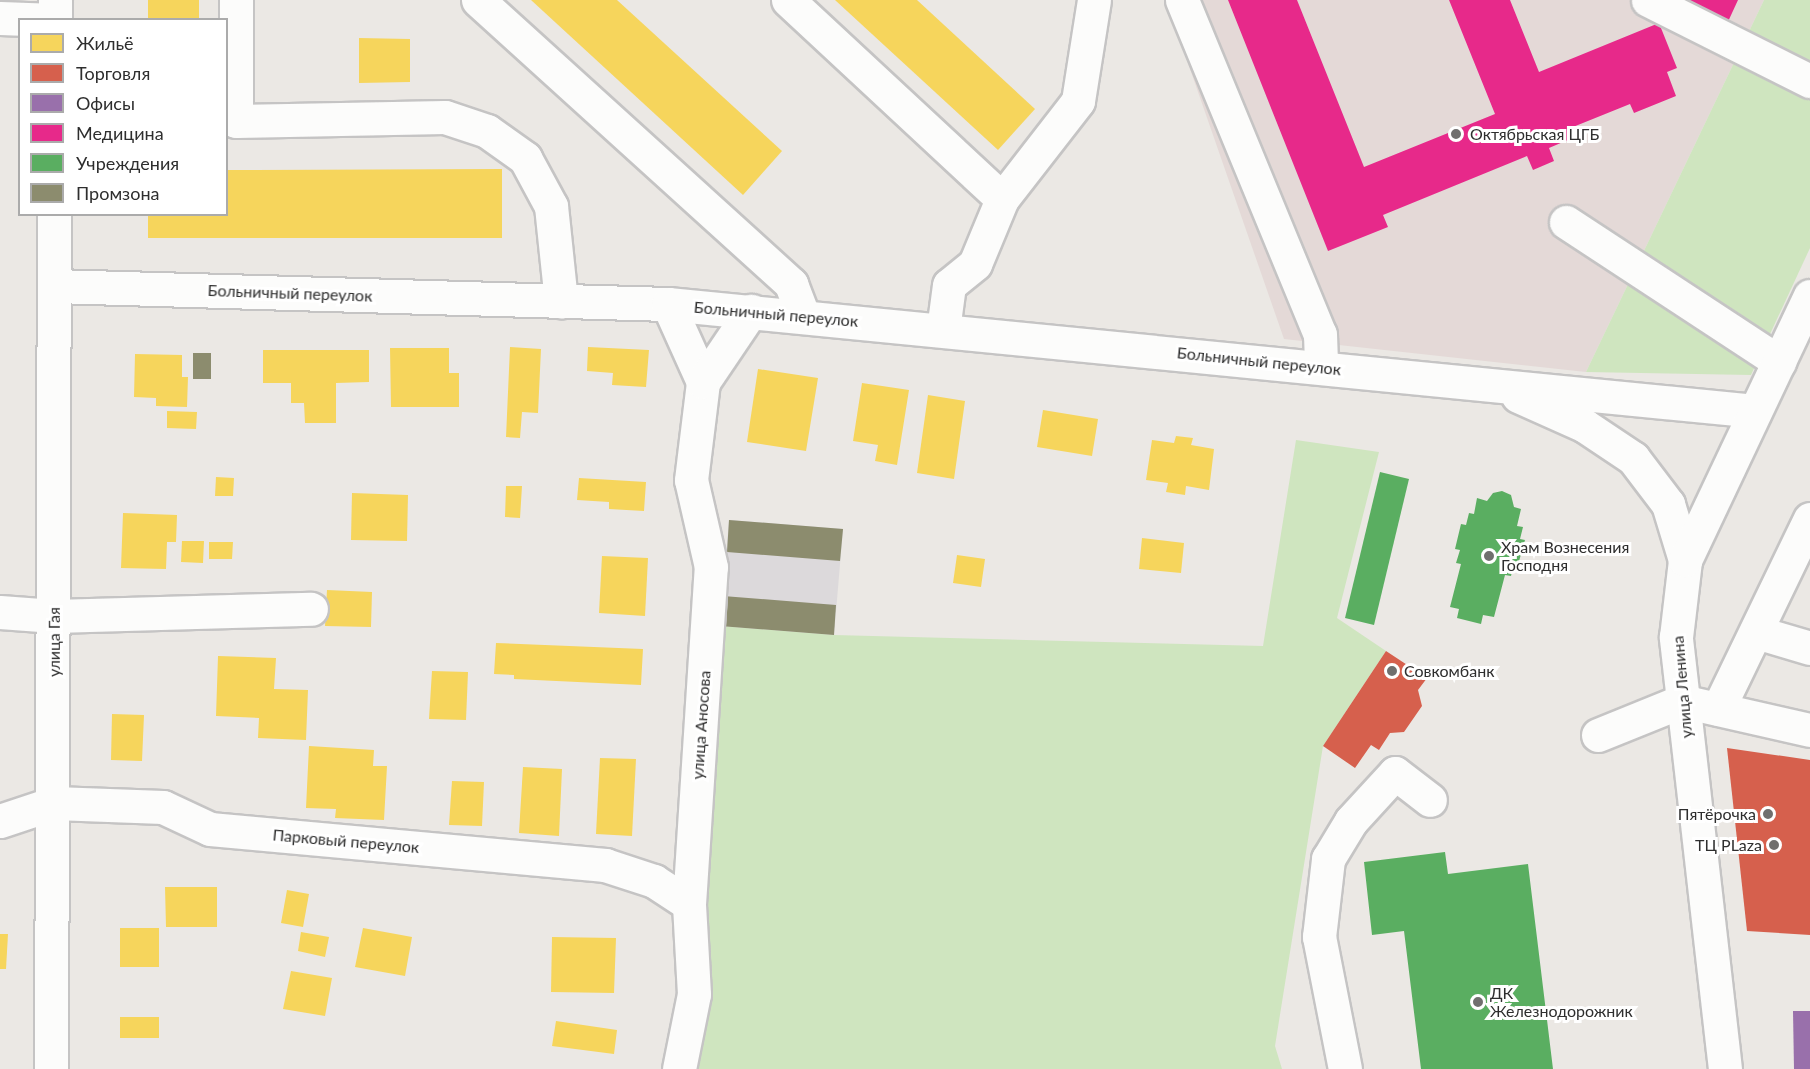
<!DOCTYPE html>
<meta charset="utf-8">
<style>
body{margin:0}
#map{position:relative;width:1810px;height:1069px;overflow:hidden;background:#ebe8e4;font-family:Lato,sans-serif}
div>[style]{position:absolute}
[style*='--x']{left:calc(var(--x)*1px);top:calc(var(--y)*1px);width:calc(var(--w)*1px);rotate:calc(var(--a)*1deg)}
.industrial>*{inset:0;background:#dcd9db}
.medical>*{inset:0;background:#e4d9d7}
.green>*{inset:0;background:#cfe5bf}
.homes>*{inset:0;background:#f6d55c}
.shops>*{inset:0;background:#d6604d}
.offices>*{inset:0;background:#9970ab}
.health>*{inset:0;background:#e7298a}
.public>*{inset:0;background:#5aae61}
.industry>*{inset:0;background:#8c8c6e}
.roads{filter:drop-shadow(2px 0 #c5c4c4) drop-shadow(-2px 0 #c5c4c4) drop-shadow(0 2px #c5c4c4) drop-shadow(0 -2px #c5c4c4)}
.minor>*{height:33px;margin:-16.5px;padding:0 16.5px;transform-origin:16.5px;border-radius:16.5px;background:#fcfcfb}
.dots>*{width:16px;height:16px;translate:-50% -50%;box-sizing:border-box;border:3px solid #fff;border-radius:50%}
span{translate:-50% -50%;white-space:nowrap;text-align:center;line-height:1.15;-webkit-text-stroke:6px #fff;paint-order:stroke}
.poi-label{font-size:16px;color:#2e2e2e}
.left{translate:0 -50%;text-align:left}
.right{translate:-100% -50%;text-align:right}
.street-label{font-size:16px;color:#2e2e2e}
.legend{position:absolute;left:18px;top:18px;width:210px;height:198px;box-sizing:border-box;background:#fff;border:2px solid #ababab;margin:0;padding:8px 10px;list-style:none;font-size:18px;color:#2e2e2e}
.legend li{display:flex;align-items:center;gap:12px;height:30px}
.legend b{width:30px;border:2px solid #ababab}
</style>
<div id="map">
<div class="industrial">
<div style="clip-path:polygon(729px 520px,843px 529px,834px 635px,720px 626px)"></div>
</div>
<div class="medical">
<div style="clip-path:polygon(1166px 0,1764px 0,1586px 372px,1284px 339px)"></div>
</div>
<div class="green">
<div style="clip-path:polygon(1764px 0,1810px 0,1810px 248px,1751px 375px,1586px 372px)"></div>
<div style="clip-path:polygon(1296px 440px,1379px 452px,1337px 618px,1386px 651px,1323px 746px,1275px 1046px,1282px 1069px,697px 1069px,720px 626px,834px 635px,1263px 646px)"></div>
</div>
<div class="homes">
<div style="clip-path:polygon(148px 0,199px 0,199px 20px,148px 20px)"></div>
<div style="clip-path:polygon(531px 0,617px 0,782px 151px,743px 195px)"></div>
<div style="clip-path:polygon(835px 0,917px 0,1035px 109px,998px 150px)"></div>
<div style="clip-path:polygon(359px 38px,410px 39px,410px 82px,359px 83px)"></div>
<div style="clip-path:polygon(502px 169px,502px 238px,148px 238px,148px 214px,226px 214px,226px 170px)"></div>
<div style="clip-path:polygon(510px 347px,541px 349px,538px 413px,522px 412px,520px 438px,506px 437px)"></div>
<div style="clip-path:polygon(588px 347px,649px 350px,646px 387px,612px 385px,613px 373px,587px 371px)"></div>
<div style="clip-path:polygon(390px 348px,449px 348px,449px 373px,459px 373px,459px 407px,391px 407px)"></div>
<div style="clip-path:polygon(263px 350px,369px 350px,369px 382px,336px 383px,336px 423px,305px 423px,304px 403px,291px 403px,291px 383px,263px 383px)"></div>
<div style="clip-path:polygon(135px 354px,182px 355px,182px 377px,188px 377px,187px 407px,156px 406px,156px 398px,134px 397px)"></div>
<div style="clip-path:polygon(758px 369px,818px 378px,806px 451px,747px 442px)"></div>
<div style="clip-path:polygon(862px 383px,909px 390px,897px 465px,875px 461px,878px 445px,853px 441px)"></div>
<div style="clip-path:polygon(928px 395px,965px 401px,954px 479px,917px 473px)"></div>
<div style="clip-path:polygon(1043px 410px,1098px 419px,1092px 456px,1037px 447px)"></div>
<div style="clip-path:polygon(167px 411px,197px 412px,196px 429px,167px 428px)"></div>
<div style="clip-path:polygon(1176px 436px,1193px 438px,1191px 445px,1214px 449px,1209px 490px,1186px 486px,1185px 495px,1166px 492px,1168px 483px,1146px 480px,1152px 440px,1174px 443px)"></div>
<div style="clip-path:polygon(216px 477px,234px 478px,233px 496px,215px 496px)"></div>
<div style="clip-path:polygon(579px 478px,646px 482px,644px 511px,609px 509px,609px 502px,577px 500px)"></div>
<div style="clip-path:polygon(506px 486px,522px 486px,520px 518px,505px 517px)"></div>
<div style="clip-path:polygon(352px 493px,408px 495px,407px 541px,351px 540px)"></div>
<div style="clip-path:polygon(123px 513px,177px 515px,176px 542px,167px 542px,166px 569px,121px 568px)"></div>
<div style="clip-path:polygon(1142px 538px,1184px 543px,1181px 573px,1139px 569px)"></div>
<div style="clip-path:polygon(182px 541px,204px 541px,203px 563px,181px 562px)"></div>
<div style="clip-path:polygon(209px 542px,233px 542px,232px 559px,209px 559px)"></div>
<div style="clip-path:polygon(957px 555px,985px 559px,981px 587px,953px 583px)"></div>
<div style="clip-path:polygon(602px 556px,648px 558px,645px 616px,599px 613px)"></div>
<div style="clip-path:polygon(327px 590px,372px 592px,371px 627px,325px 626px)"></div>
<div style="clip-path:polygon(496px 643px,643px 649px,641px 685px,514px 679px,514px 675px,494px 674px)"></div>
<div style="clip-path:polygon(218px 656px,276px 658px,274px 689px,308px 690px,306px 740px,258px 738px,259px 718px,216px 716px)"></div>
<div style="clip-path:polygon(432px 671px,468px 672px,466px 720px,429px 719px)"></div>
<div style="clip-path:polygon(112px 714px,144px 715px,142px 761px,111px 760px)"></div>
<div style="clip-path:polygon(309px 746px,374px 750px,373px 766px,387px 766px,384px 820px,335px 818px,336px 809px,306px 808px)"></div>
<div style="clip-path:polygon(600px 758px,636px 759px,632px 836px,596px 834px)"></div>
<div style="clip-path:polygon(523px 767px,562px 769px,559px 836px,519px 833px)"></div>
<div style="clip-path:polygon(452px 781px,484px 782px,482px 826px,449px 825px)"></div>
<div style="clip-path:polygon(165px 887px,217px 887px,217px 927px,166px 927px)"></div>
<div style="clip-path:polygon(287px 890px,309px 894px,303px 927px,281px 923px)"></div>
<div style="clip-path:polygon(120px 928px,159px 928px,159px 967px,120px 967px)"></div>
<div style="clip-path:polygon(363px 928px,412px 937px,405px 976px,355px 967px)"></div>
<div style="clip-path:polygon(301px 932px,329px 937px,325px 957px,298px 951px)"></div>
<div style="clip-path:polygon(0 934px,8px 934px,6px 969px,0 969px)"></div>
<div style="clip-path:polygon(552px 937px,616px 938px,614px 993px,551px 992px)"></div>
<div style="clip-path:polygon(291px 971px,332px 978px,325px 1016px,283px 1009px)"></div>
<div style="clip-path:polygon(120px 1017px,159px 1017px,159px 1038px,120px 1038px)"></div>
<div style="clip-path:polygon(556px 1021px,617px 1030px,614px 1054px,552px 1046px)"></div>
</div>
<div class="shops">
<div style="clip-path:polygon(1386px 651px,1427px 678px,1418px 690px,1422px 706px,1404px 732px,1390px 733px,1379px 750px,1371px 745px,1355px 768px,1323px 746px)"></div>
<div style="clip-path:polygon(1727px 748px,1810px 760px,1810px 935px,1747px 931px)"></div>
</div>
<div class="offices">
<div style="clip-path:polygon(1793px 1011px,1810px 1011px,1810px 1069px,1794px 1069px)"></div>
</div>
<div class="health">
<div style="clip-path:polygon(1228px 0,1297px 0,1364px 167px,1495px 114px,1449px 0,1510px 0,1539px 72px,1659px 23px,1677px 68px,1667px 72px,1676px 96px,1634px 113px,1630px 104px,1573px 127px,1577px 136px,1549px 148px,1554px 161px,1533px 170px,1527px 156px,1383px 215px,1388px 227px,1328px 251px)"></div>
<div style="clip-path:polygon(1671px 0,1738px 0,1726px 26px)"></div>
</div>
<div class="public">
<div style="clip-path:polygon(1380px 472px,1409px 479px,1374px 625px,1345px 618px)"></div>
<div style="clip-path:polygon(1502px 491px,1511px 495px,1514px 507px,1521px 509px,1517px 526px,1523px 527px,1520px 539px,1525px 540px,1518px 565px,1514px 563px,1511px 576px,1505px 575px,1494px 617px,1483px 615px,1481px 624px,1457px 618px,1459px 609px,1450px 607px,1461px 564px,1456px 563px,1460px 550px,1455px 549px,1461px 524px,1466px 525px,1469px 513px,1474px 514px,1477px 498px,1487px 501px,1493px 493px)"></div>
<div style="clip-path:polygon(1445px 852px,1448px 874px,1528px 864px,1553px 1069px,1421px 1069px,1404px 931px,1372px 935px,1364px 862px)"></div>
</div>
<div class="industry">
<div style="clip-path:polygon(193px 353px,211px 353px,211px 379px,193px 379px)"></div>
<div style="clip-path:polygon(729px 520px,843px 529px,840px 561px,727px 552px)"></div>
<div style="clip-path:polygon(723px 596px,836px 605px,834px 635px,720px 626px)"></div>
</div>
<div class="roads">
<div class="minor">
<div style="--x:236;--y:0;--w:121;--a:90"></div>
<div style="--x:236;--y:121;--w:209;--a:-1.1"></div>
<div style="--x:445;--y:117;--w:44;--a:18.4"></div>
<div style="--x:487;--y:131;--w:47;--a:35.4"></div>
<div style="--x:525;--y:158;--w:55;--a:61.6"></div>
<div style="--x:551;--y:206;--w:96;--a:84"></div>
<div style="--x:478;--y:0;--w:423;--a:42.2"></div>
<div style="--x:791;--y:284;--w:34;--a:69"></div>
<div style="--x:788;--y:0;--w:292;--a:42.9"></div>
<div style="--x:1002;--y:199;--w:70;--a:112.6"></div>
<div style="--x:975;--y:264;--w:33;--a:141"></div>
<div style="--x:949;--y:285;--w:45;--a:97.6"></div>
<div style="--x:1182;--y:0;--w:361;--a:67.6"></div>
<div style="--x:1320;--y:334;--w:33;--a:88"></div>
<div style="--x:1648;--y:0;--w:181;--a:26.6"></div>
<div style="--x:0;--y:18;--w:55;--a:2.1"></div>
<div style="--x:55;--y:20;--w:20;--a:-90"></div>
<div style="--x:1002;--y:199;--w:124;--a:-52.2"></div>
<div style="--x:1078;--y:101;--w:102;--a:-81"></div>
<div style="--x:1566;--y:222;--w:255;--a:33.3"></div>
<div style="--x:54;--y:286;--w:614;--a:1.68"></div>
<div style="--x:668;--y:304;--w:1092;--a:5.62"></div>
<div style="--x:668;--y:304;--w:85;--a:65.8"></div>
<div style="--x:1518;--y:396;--w:73;--a:24.1"></div>
<div style="--x:1585;--y:426;--w:58;--a:33.7"></div>
<div style="--x:1633;--y:458;--w:58;--a:52.7"></div>
<div style="--x:1668;--y:504;--w:59;--a:73.1"></div>
<div style="--x:0;--y:612;--w:54;--a:4.2"></div>
<div style="--x:54;--y:616;--w:257;--a:-1.6"></div>
<div style="--x:1756;--y:632;--w:56;--a:16.5"></div>
<div style="--x:1718;--y:709;--w:211;--a:-64.2"></div>
<div style="--x:1598;--y:735;--w:91;--a:-22"></div>
<div style="--x:1682;--y:701;--w:131;--a:12.8"></div>
<div style="--x:0;--y:821;--w:57;--a:-18.4"></div>
<div style="--x:54;--y:803;--w:109;--a:2.1"></div>
<div style="--x:163;--y:807;--w:52;--a:25.1"></div>
<div style="--x:210;--y:829;--w:397;--a:5.2"></div>
<div style="--x:605;--y:865;--w:52;--a:18.1"></div>
<div style="--x:654;--y:881;--w:42;--a:33.3"></div>
<div style="--x:51;--y:1069;--w:855;--a:-89.8"></div>
<div style="--x:679;--y:1069;--w:76;--a:-78.7"></div>
<div style="--x:694;--y:994;--w:90;--a:-93.2"></div>
<div style="--x:689;--y:904;--w:338;--a:-86.3"></div>
<div style="--x:711;--y:567;--w:89;--a:-102.9"></div>
<div style="--x:691;--y:480;--w:99;--a:-83"></div>
<div style="--x:703;--y:382;--w:86;--a:-55.9"></div>
<div style="--x:1345;--y:1069;--w:135;--a:-101.1"></div>
<div style="--x:1319;--y:937;--w:79;--a:-83.4"></div>
<div style="--x:1328;--y:859;--w:44;--a:-58.8"></div>
<div style="--x:1351;--y:821;--w:65;--a:-47.5"></div>
<div style="--x:1395;--y:773;--w:44;--a:37.6"></div>
<div style="--x:1725;--y:1069;--w:435;--a:-96.5"></div>
<div style="--x:1676;--y:637;--w:78;--a:-83.3"></div>
<div style="--x:1685;--y:560;--w:292;--a:-64.7"></div>
</div>
</div>
<div class="dots">
<div style="left:1456px;top:134px;background:#706f6e"></div>
<div style="left:1489px;top:556px;background:#706f6e"></div>
<div style="left:1392px;top:671px;background:#706f6e"></div>
<div style="left:1768px;top:814px;background:#706f6e"></div>
<div style="left:1774px;top:845px;background:#706f6e"></div>
<div style="left:1478px;top:1002px;background:#706f6e"></div>
</div>
<div class="poi-label">
<span class="left" style="left:1470px;top:134px">Октябрьская ЦГБ</span>
<span class="left" style="left:1501px;top:556px">Храм Вознесения<br>Господня</span>
<span class="left" style="left:1404px;top:671px">Совкомбанк</span>
<span class="right" style="left:1756px;top:814px">Пятёрочка</span>
<span class="right" style="left:1762px;top:845px">ТЦ PLaza</span>
<span class="left" style="left:1490px;top:1002px">ДК<br>Железнодорожник</span>
</div>
<div class="street-label">
<span style="left:290px;top:293px;rotate:2deg">Больничный переулок</span>
<span style="left:776px;top:314px;rotate:5deg">Больничный переулок</span>
<span style="left:1259px;top:361px;rotate:6deg">Больничный переулок</span>
<span style="left:54px;top:642px;rotate:-90deg">улица Гая</span>
<span style="left:1682px;top:687px;rotate:-95deg">улица Ленина</span>
<span style="left:701px;top:725px;rotate:-86deg">улица Аносова</span>
<span style="left:346px;top:841px;rotate:5deg">Парковый переулок</span>
</div>
<ul class="legend">
<li><b style="height:16px;background:#f6d55c"></b>Жильё</li>
<li><b style="height:16px;background:#d6604d"></b>Торговля</li>
<li><b style="height:16px;background:#9970ab"></b>Офисы</li>
<li><b style="height:16px;background:#e7298a"></b>Медицина</li>
<li><b style="height:16px;background:#5aae61"></b>Учреждения</li>
<li><b style="height:16px;background:#8c8c6e"></b>Промзона</li>
</ul>
</div>
